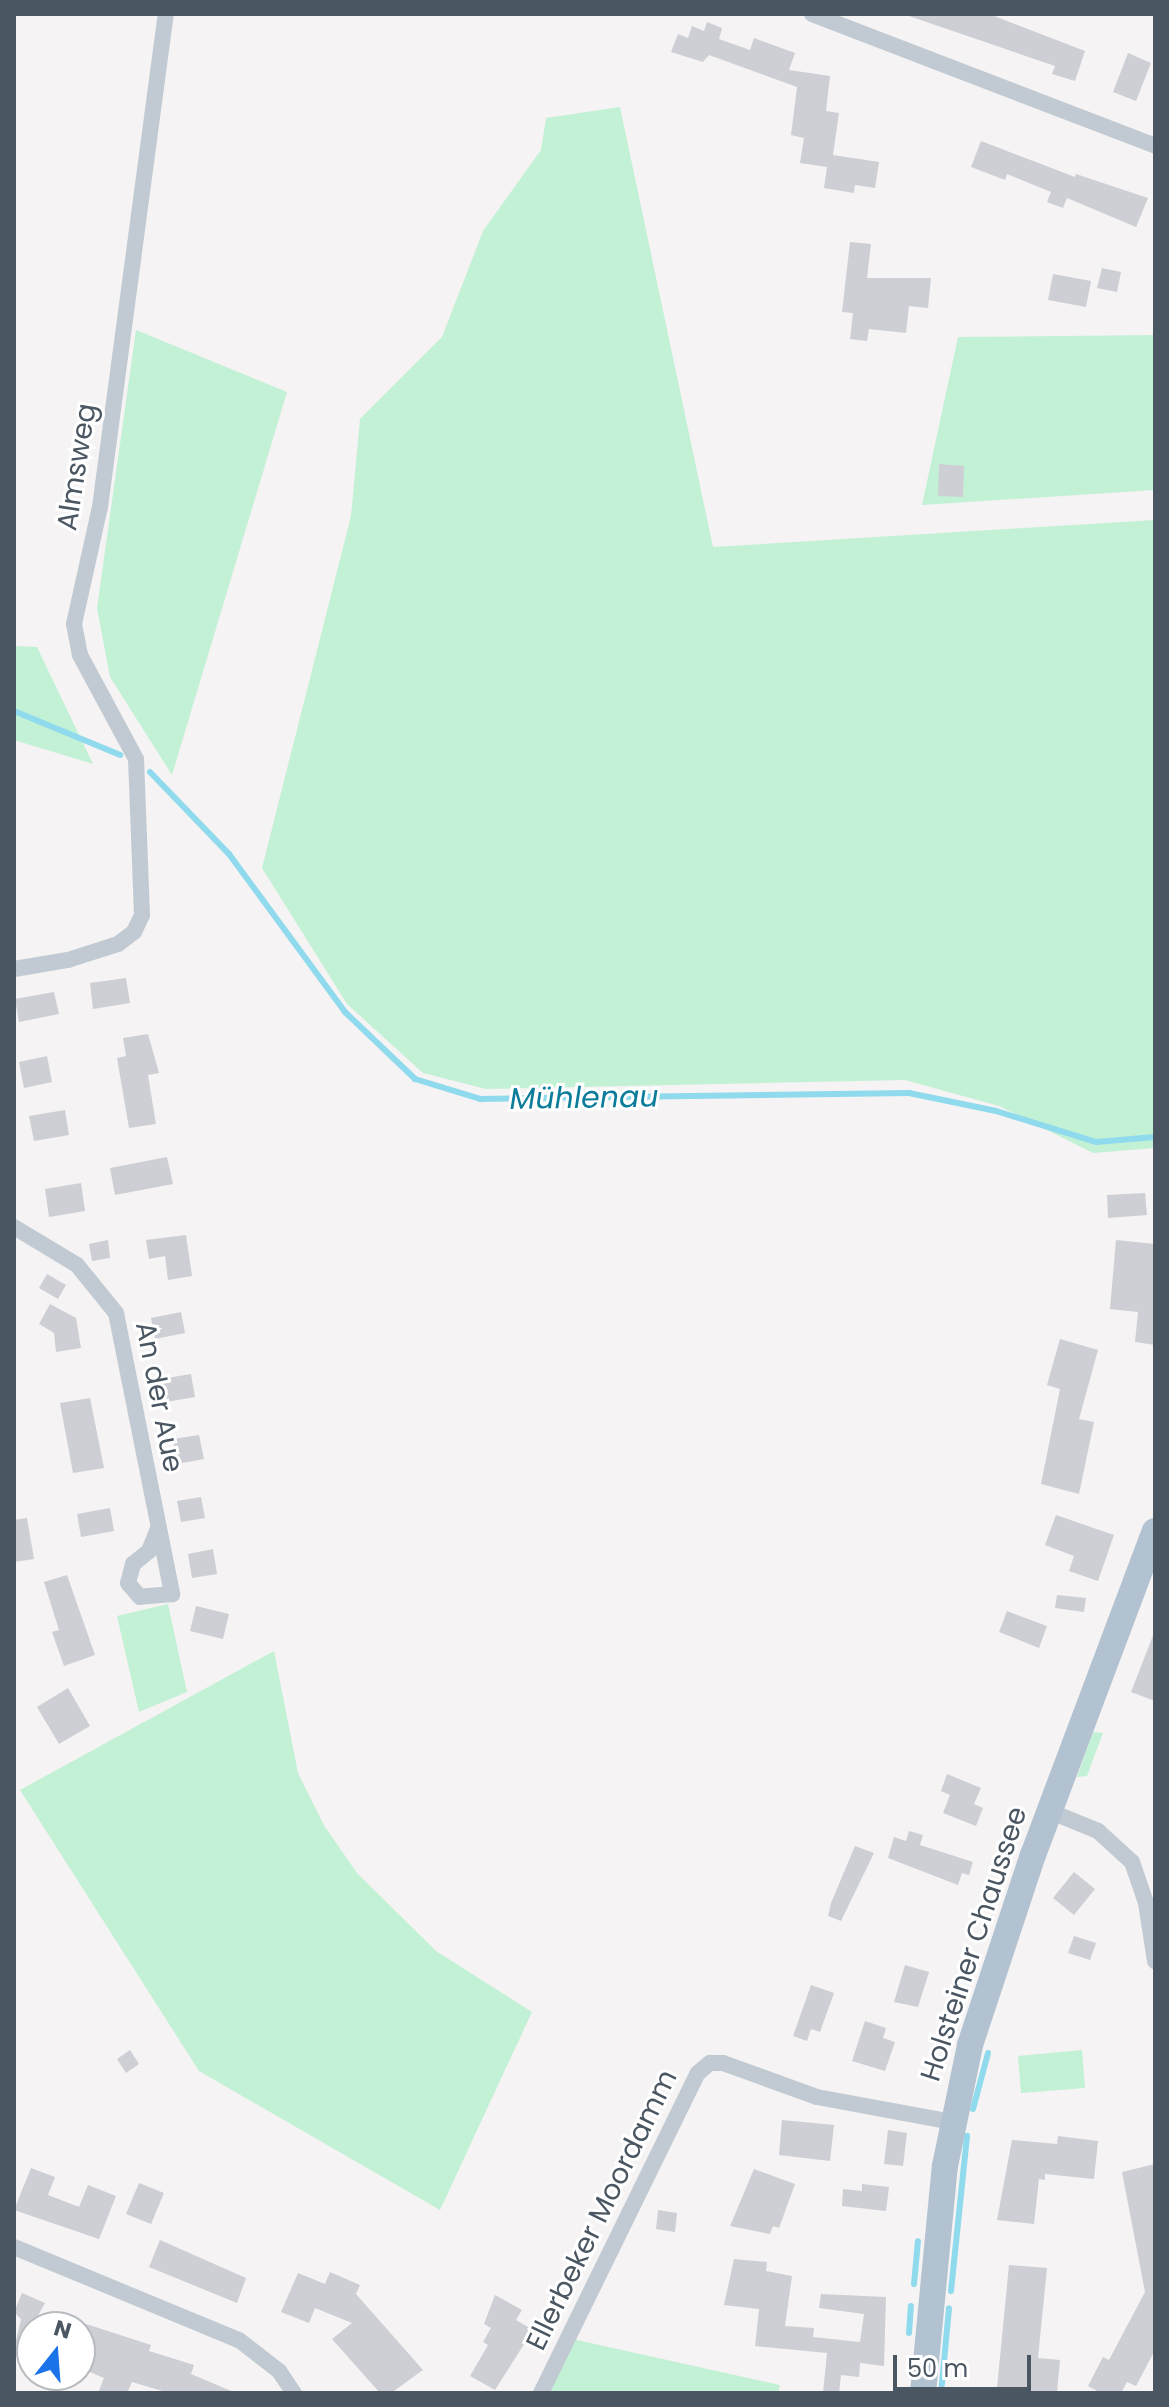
<!DOCTYPE html>
<meta charset="utf-8">
<style>
body{margin:0}
#map{position:relative;width:1169px;height:2407px;overflow:hidden;background:#f5f3f3;font-family:Poppins,sans-serif}
div>[style]{position:absolute}
[style*='--x']{left:calc(var(--x)*1px);top:calc(var(--y)*1px);width:calc(var(--w)*1px);rotate:calc(var(--a)*1deg)}
.green>*{inset:0;background:#c3f1d5}
.stream>*{height:6px;margin:-3px;padding:0 3px;transform-origin:3px;border-radius:3px;background:#90daee}
.building>*{inset:0;background:#cdcfd5}
.minor>*{height:16px;margin:-8px;padding:0 8px;transform-origin:8px;border-radius:8px;background:#c1cad2}
.primary>*{height:26px;margin:-13px;padding:0 13px;transform-origin:13px;border-radius:13px;background:#b3c2d1}
span{translate:-50% -50%;white-space:nowrap;text-align:center;line-height:1.15;-webkit-text-stroke:6px #fff;paint-order:stroke}
.street-label{font-size:28px;color:#4a5661}
.water-label{font-size:30px;color:#0c7c9b;font-style:italic}
.frame{position:absolute;inset:0;border:16px solid #4a5661;pointer-events:none}
.north{position:absolute;left:16px;top:2311px;width:80px;height:80px;box-sizing:border-box;background:#fff;border:2px solid #b7bbc0;border-radius:50%;rotate:17deg;font-size:22px;font-weight:700;line-height:32px;text-align:center;color:#4a5661}
.north::after{content:'';display:block;margin:auto;width:28px;height:36px;background:#1a73e8;clip-path:polygon(50% 0,100% 100%,50% 72%,0 100%)}
.scale{position:absolute;left:893px;top:2355px;width:138px;height:36px;box-sizing:border-box;border:4px solid #4a5661;border-top:0;padding-left:10px;font-size:24px;line-height:28px;white-space:nowrap;color:#4a5661;-webkit-text-stroke:6px #fff;paint-order:stroke}
</style>
<div id="map">
<div class="green">
<div style="clip-path:polygon(620px 107px,713px 547px,1155px 520px,1155px 1148px,1093px 1153px,999px 1106px,905px 1080px,486px 1089px,423px 1073px,347px 1004px,262px 868px,351px 516px,360px 419px,442px 337px,483px 231px,541px 150px,546px 118px)"></div>
<div style="clip-path:polygon(136px 330px,287px 392px,172px 775px,110px 677px,97px 608px)"></div>
<div style="clip-path:polygon(1155px 335px,1155px 490px,922px 505px,958px 337px)"></div>
<div style="clip-path:polygon(14px 646px,37px 647px,93px 764px,14px 740px)"></div>
<div style="clip-path:polygon(168px 1604px,187px 1692px,139px 1712px,117px 1616px)"></div>
<div style="clip-path:polygon(274px 1651px,298px 1773px,325px 1827px,357px 1873px,436px 1951px,532px 2012px,440px 2210px,199px 2071px,20px 1790px)"></div>
<div style="clip-path:polygon(1093px 1732px,1103px 1733px,1087px 1776px,1077px 1777px)"></div>
<div style="clip-path:polygon(1082px 2050px,1085px 2088px,1021px 2093px,1018px 2056px)"></div>
<div style="clip-path:polygon(568px 2338px,780px 2385px,778px 2393px,541px 2393px)"></div>
</div>
<div class="stream">
<div style="--x:14;--y:711;--w:115;--a:22.5"></div>
<div style="--x:150;--y:772;--w:114;--a:46.1"></div>
<div style="--x:229;--y:854;--w:196;--a:53.7"></div>
<div style="--x:345;--y:1012;--w:97;--a:43.7"></div>
<div style="--x:415;--y:1079;--w:69;--a:16.9"></div>
<div style="--x:481;--y:1099;--w:428;--a:-0.8"></div>
<div style="--x:909;--y:1093;--w:89;--a:11.7"></div>
<div style="--x:996;--y:1111;--w:105;--a:17.2"></div>
<div style="--x:1096;--y:1142;--w:59;--a:-4.8"></div>
<div style="--x:973;--y:2109;--w:58;--a:-75"></div>
<div style="--x:914;--y:2284;--w:43;--a:-84.7"></div>
<div style="--x:951;--y:2291;--w:156;--a:-84.1"></div>
<div style="--x:909;--y:2333;--w:27;--a:-86"></div>
<div style="--x:941;--y:2393;--w:85;--a:-84.6"></div>
</div>
<div class="building">
<div style="clip-path:polygon(903px 14px,989px 14px,1085px 51px,1075px 81px,1052px 74px,1055px 66px)"></div>
<div style="clip-path:polygon(707px 22px,722px 28px,719px 39px,750px 50px,754px 38px,795px 53px,789px 70px,830px 76px,826px 111px,839px 113px,833px 155px,879px 162px,875px 188px,855px 185px,854px 193px,824px 188px,827px 167px,800px 163px,804px 138px,791px 135px,797px 87px,709px 55px,703px 62px,671px 52px,678px 34px,688px 38px,692px 26px,704px 31px)"></div>
<div style="clip-path:polygon(1128px 53px,1151px 63px,1136px 101px,1113px 92px)"></div>
<div style="clip-path:polygon(981px 141px,1075px 177px,1076px 174px,1148px 198px,1136px 227px,1067px 198px,1063px 208px,1047px 202px,1051px 192px,1007px 174px,1005px 180px,971px 167px)"></div>
<div style="clip-path:polygon(850px 242px,871px 244px,867px 278px,931px 278px,928px 308px,909px 306px,906px 333px,869px 329px,867px 341px,850px 339px,853px 313px,842px 312px)"></div>
<div style="clip-path:polygon(1102px 268px,1121px 272px,1117px 292px,1097px 288px)"></div>
<div style="clip-path:polygon(1053px 274px,1091px 281px,1086px 307px,1048px 300px)"></div>
<div style="clip-path:polygon(939px 464px,964px 466px,963px 497px,938px 496px)"></div>
<div style="clip-path:polygon(126px 978px,130px 1003px,93px 1009px,90px 983px)"></div>
<div style="clip-path:polygon(54px 992px,59px 1014px,19px 1022px,15px 999px)"></div>
<div style="clip-path:polygon(148px 1034px,159px 1073px,148px 1075px,156px 1124px,129px 1128px,117px 1058px,126px 1056px,123px 1038px)"></div>
<div style="clip-path:polygon(47px 1056px,52px 1082px,24px 1088px,19px 1062px)"></div>
<div style="clip-path:polygon(65px 1110px,69px 1135px,34px 1141px,29px 1116px)"></div>
<div style="clip-path:polygon(167px 1157px,173px 1184px,115px 1195px,110px 1168px)"></div>
<div style="clip-path:polygon(81px 1183px,85px 1211px,49px 1217px,45px 1189px)"></div>
<div style="clip-path:polygon(1145px 1193px,1147px 1215px,1108px 1218px,1107px 1195px)"></div>
<div style="clip-path:polygon(186px 1235px,192px 1276px,168px 1280px,165px 1256px,149px 1259px,146px 1240px)"></div>
<div style="clip-path:polygon(108px 1240px,110px 1258px,92px 1261px,89px 1244px)"></div>
<div style="clip-path:polygon(1116px 1240px,1155px 1244px,1155px 1345px,1135px 1342px,1138px 1312px,1110px 1309px)"></div>
<div style="clip-path:polygon(47px 1274px,66px 1285px,58px 1299px,39px 1288px)"></div>
<div style="clip-path:polygon(50px 1304px,76px 1318px,81px 1348px,56px 1352px,54px 1333px,39px 1324px)"></div>
<div style="clip-path:polygon(181px 1312px,185px 1333px,155px 1339px,151px 1318px)"></div>
<div style="clip-path:polygon(1060px 1339px,1098px 1350px,1079px 1419px,1094px 1422px,1079px 1494px,1041px 1484px,1060px 1389px,1047px 1385px)"></div>
<div style="clip-path:polygon(191px 1374px,195px 1397px,166px 1402px,161px 1379px)"></div>
<div style="clip-path:polygon(90px 1398px,104px 1468px,73px 1473px,60px 1403px)"></div>
<div style="clip-path:polygon(199px 1435px,204px 1459px,177px 1464px,173px 1439px)"></div>
<div style="clip-path:polygon(201px 1497px,205px 1518px,181px 1522px,177px 1501px)"></div>
<div style="clip-path:polygon(110px 1508px,114px 1531px,81px 1537px,77px 1514px)"></div>
<div style="clip-path:polygon(1056px 1515px,1114px 1535px,1098px 1581px,1069px 1571px,1074px 1556px,1045px 1545px)"></div>
<div style="clip-path:polygon(27px 1518px,34px 1559px,14px 1562px,14px 1520px)"></div>
<div style="clip-path:polygon(213px 1549px,217px 1574px,192px 1578px,188px 1554px)"></div>
<div style="clip-path:polygon(67px 1575px,95px 1655px,64px 1666px,52px 1632px,59px 1630px,44px 1582px)"></div>
<div style="clip-path:polygon(1057px 1595px,1086px 1598px,1084px 1612px,1055px 1608px)"></div>
<div style="clip-path:polygon(196px 1606px,229px 1614px,223px 1639px,190px 1631px)"></div>
<div style="clip-path:polygon(1007px 1611px,1047px 1626px,1039px 1648px,999px 1632px)"></div>
<div style="clip-path:polygon(1154px 1633px,1155px 1633px,1155px 1701px,1131px 1692px)"></div>
<div style="clip-path:polygon(68px 1688px,90px 1726px,59px 1744px,37px 1707px)"></div>
<div style="clip-path:polygon(947px 1774px,981px 1788px,974px 1804px,983px 1808px,976px 1826px,943px 1813px,950px 1795px,941px 1791px)"></div>
<div style="clip-path:polygon(909px 1831px,923px 1835px,920px 1845px,973px 1862px,969px 1875px,962px 1873px,958px 1885px,888px 1858px,894px 1837px,906px 1841px)"></div>
<div style="clip-path:polygon(855px 1846px,874px 1853px,841px 1921px,828px 1916px,831px 1903px)"></div>
<div style="clip-path:polygon(1074px 1872px,1095px 1889px,1074px 1915px,1053px 1898px)"></div>
<div style="clip-path:polygon(1074px 1936px,1096px 1943px,1090px 1960px,1068px 1953px)"></div>
<div style="clip-path:polygon(905px 1965px,929px 1972px,918px 2007px,894px 2002px)"></div>
<div style="clip-path:polygon(811px 1985px,834px 1993px,820px 2032px,811px 2029px,807px 2041px,793px 2036px)"></div>
<div style="clip-path:polygon(865px 2021px,886px 2028px,883px 2038px,895px 2042px,885px 2071px,852px 2061px)"></div>
<div style="clip-path:polygon(130px 2050px,139px 2064px,126px 2073px,117px 2059px)"></div>
<div style="clip-path:polygon(782px 2120px,834px 2125px,830px 2161px,779px 2155px)"></div>
<div style="clip-path:polygon(888px 2130px,907px 2133px,903px 2166px,884px 2164px)"></div>
<div style="clip-path:polygon(1058px 2136px,1098px 2141px,1094px 2179px,1045px 2174px,1045px 2180px,1039px 2179px,1034px 2224px,997px 2220px,1012px 2140px,1057px 2144px)"></div>
<div style="clip-path:polygon(1155px 2164px,1155px 2350px,1136px 2386px,1127px 2382px,1121px 2393px,1101px 2393px,1088px 2386px,1103px 2357px,1109px 2360px,1145px 2292px,1122px 2172px)"></div>
<div style="clip-path:polygon(31px 2168px,55px 2177px,48px 2195px,79px 2207px,88px 2185px,116px 2196px,99px 2239px,14px 2210px)"></div>
<div style="clip-path:polygon(754px 2169px,795px 2184px,779px 2228px,773px 2226px,770px 2234px,730px 2226px)"></div>
<div style="clip-path:polygon(139px 2183px,164px 2193px,151px 2224px,126px 2214px)"></div>
<div style="clip-path:polygon(862px 2184px,889px 2187px,886px 2211px,842px 2206px,843px 2189px,862px 2191px)"></div>
<div style="clip-path:polygon(658px 2210px,677px 2213px,675px 2232px,656px 2229px)"></div>
<div style="clip-path:polygon(160px 2240px,246px 2278px,237px 2303px,149px 2267px)"></div>
<div style="clip-path:polygon(734px 2259px,767px 2262px,766px 2271px,792px 2276px,785px 2326px,814px 2328px,813px 2337px,860px 2342px,864px 2314px,819px 2308px,821px 2294px,886px 2297px,884px 2366px,860px 2363px,859px 2377px,841px 2375px,839px 2393px,823px 2393px,827px 2353px,755px 2346px,759px 2309px,724px 2305px)"></div>
<div style="clip-path:polygon(1009px 2265px,1047px 2268px,1038px 2358px,1060px 2360px,1057px 2393px,997px 2388px)"></div>
<div style="clip-path:polygon(330px 2272px,360px 2285px,356px 2294px,423px 2370px,391px 2393px,380px 2393px,332px 2339px,352px 2323px,315px 2308px,309px 2323px,281px 2312px,298px 2273px,325px 2284px)"></div>
<div style="clip-path:polygon(22px 2293px,45px 2303px,32px 2327px,32px 2356px,14px 2349px,21px 2319px,14px 2312px)"></div>
<div style="clip-path:polygon(495px 2295px,522px 2310px,516px 2320px,533px 2330px,495px 2390px,470px 2376px,488px 2345px,483px 2342px,491px 2328px,484px 2324px)"></div>
<div style="clip-path:polygon(80px 2322px,151px 2345px,149px 2351px,194px 2365px,191px 2374px,236px 2393px,169px 2393px,132px 2382px,127px 2393px,98px 2393px,104px 2378px,80px 2368px)"></div>
</div>
<div class="minor">
<div style="--x:812;--y:14;--w:368;--a:21"></div>
<div style="--x:14;--y:969;--w:55;--a:-9.5"></div>
<div style="--x:68;--y:960;--w:52;--a:-17.7"></div>
<div style="--x:118;--y:944;--w:20;--a:-37"></div>
<div style="--x:134;--y:932;--w:19;--a:-65"></div>
<div style="--x:142;--y:915;--w:156;--a:-92.2"></div>
<div style="--x:136;--y:759;--w:118;--a:-118.3"></div>
<div style="--x:80;--y:655;--w:32;--a:-101"></div>
<div style="--x:74;--y:624;--w:120;--a:-77.5"></div>
<div style="--x:100;--y:507;--w:497;--a:-82.4"></div>
<div style="--x:14;--y:1227;--w:74;--a:31.1"></div>
<div style="--x:77;--y:1265;--w:62;--a:50.9"></div>
<div style="--x:116;--y:1313;--w:287;--a:78.7"></div>
<div style="--x:172;--y:1594;--w:32;--a:175"></div>
<div style="--x:140;--y:1597;--w:18;--a:-131"></div>
<div style="--x:128;--y:1583;--w:20;--a:-75"></div>
<div style="--x:133;--y:1564;--w:21;--a:-39"></div>
<div style="--x:149;--y:1551;--w:24;--a:-68"></div>
<div style="--x:1049;--y:1811;--w:53;--a:22.2"></div>
<div style="--x:1098;--y:1831;--w:46;--a:42.4"></div>
<div style="--x:1132;--y:1862;--w:43;--a:71.1"></div>
<div style="--x:1146;--y:1903;--w:59;--a:81.2"></div>
<div style="--x:14;--y:2247;--w:243;--a:22.5"></div>
<div style="--x:239;--y:2340;--w:51;--a:37.8"></div>
<div style="--x:279;--y:2371;--w:27;--a:56"></div>
<div style="--x:541;--y:2393;--w:356;--a:-63.9"></div>
<div style="--x:698;--y:2073;--w:16;--a:-40"></div>
<div style="--x:710;--y:2063;--w:13;--a:0"></div>
<div style="--x:723;--y:2063;--w:100;--a:19.9"></div>
<div style="--x:817;--y:2097;--w:137;--a:10.5"></div>
</div>
<div class="primary">
<div style="--x:923;--y:2393;--w:228;--a:-84.5"></div>
<div style="--x:945;--y:2166;--w:124;--a:-78.3"></div>
<div style="--x:970;--y:2045;--w:200;--a:-71.7"></div>
<div style="--x:1033;--y:1855;--w:346;--a:-69.4"></div>
</div>
<div class="street-label">
<span style="left:77px;top:467px;rotate:-81deg">Almsweg</span>
<span style="left:159px;top:1397px;rotate:79deg">An der Aue</span>
<span style="left:974px;top:1944px;rotate:-72deg">Holsteiner Chaussee</span>
<span style="left:602px;top:2210px;rotate:-64deg">Ellerbeker Moordamm</span>
</div>
<div class="water-label">
<span style="left:584px;top:1098px;rotate:-1deg">Mühlenau</span>
</div>
<div class="frame"></div>
<div class="north">N</div>
<div class="scale">50 m</div>
</div>
